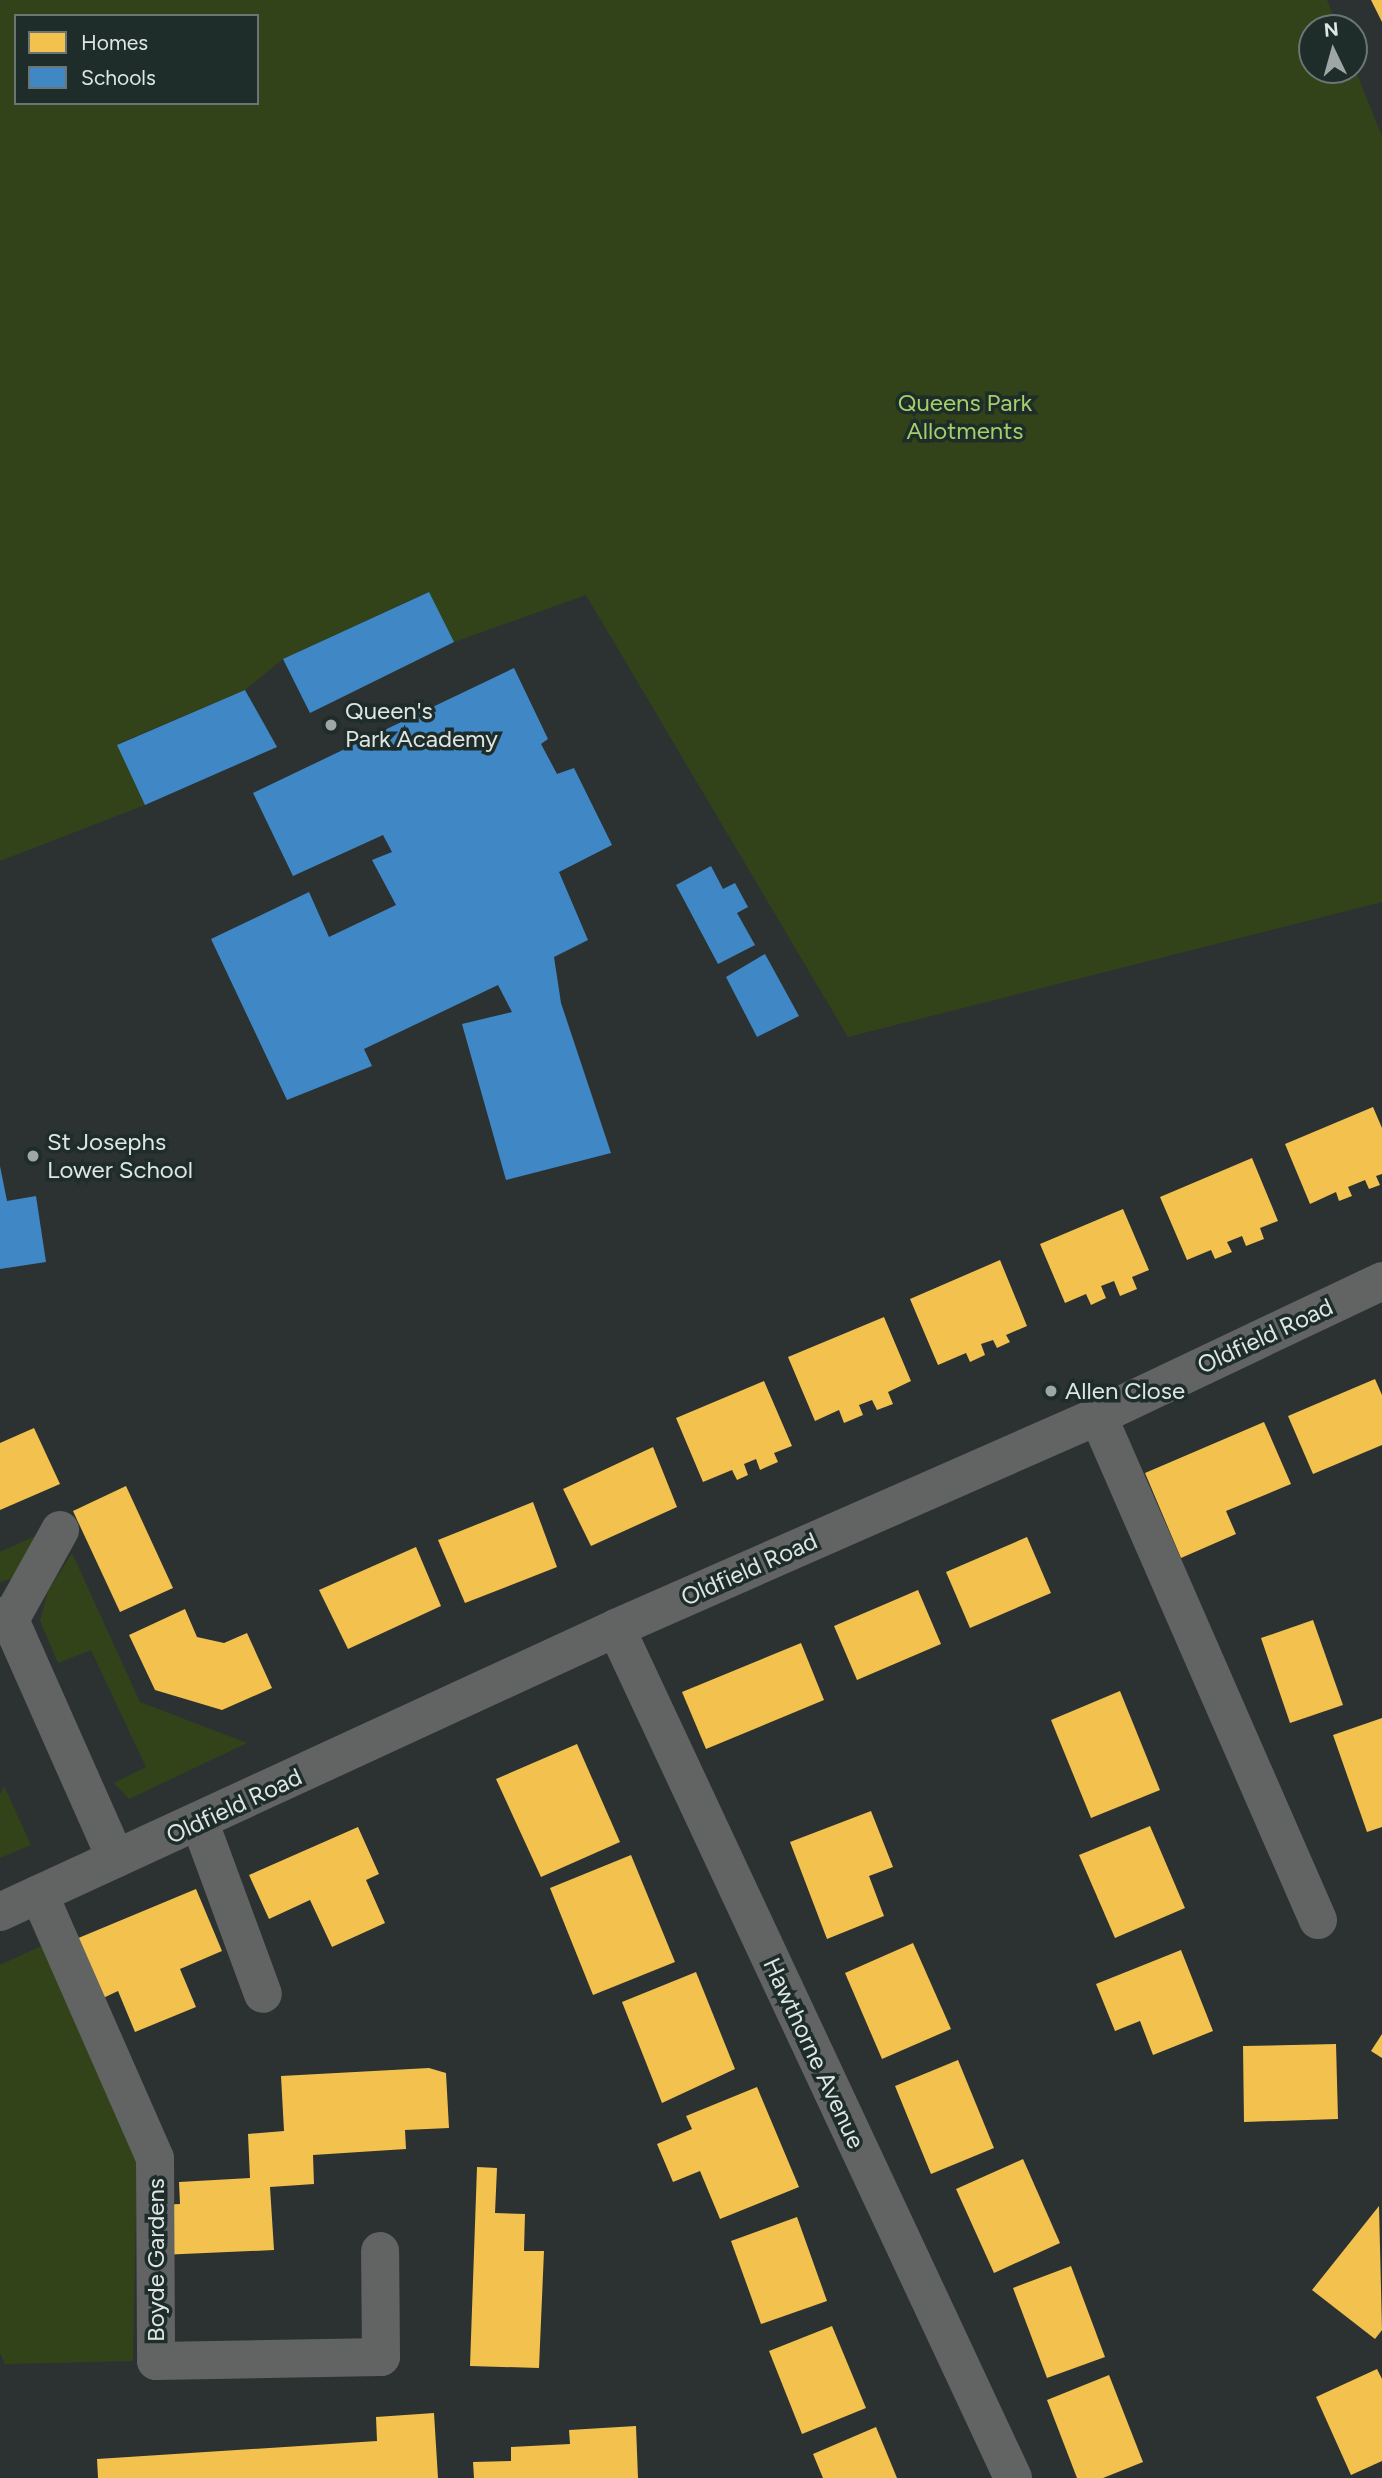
<!DOCTYPE html>
<style>
body{margin:0}
#map{position:relative;width:1382px;height:2478px;overflow:hidden;background:#2c3232;font-family:Figtree,sans-serif}
div>[style]{position:absolute}
[style*='--x']{left:calc(var(--x)*1px);top:calc(var(--y)*1px);width:calc(var(--w)*1px);rotate:calc(var(--a)*1deg)}
.green>*{inset:0;background:#32431a}
.homes>*{inset:0;background:#f2c14e}
.schools>*{inset:0;background:#3f88c5}
.minor>*{height:38px;margin:-19px;padding:0 19px;transform-origin:19px;border-radius:19px;background:#626463}
.dots>*{width:19px;height:19px;translate:-50% -50%;box-sizing:border-box;border:4px solid #1e2c2a;border-radius:50%}
span{translate:-50% -50%;white-space:nowrap;text-align:center;line-height:1.15;-webkit-text-stroke:7px #1e2c2a;paint-order:stroke}
.park-label{font-size:24px;color:#a3cf6a}
.poi-label{font-size:24px;color:#dde6e5}
.left{translate:0 -50%;text-align:left}
.street-label{font-size:24px;color:#dde6e5}
.legend{position:absolute;left:14px;top:14px;width:245px;height:91px;box-sizing:border-box;background:#1e2c2a;border:2px solid #6a7675;margin:0;padding:9px 12px;list-style:none;font-size:21px;color:#dde6e5}
.legend li{display:flex;align-items:center;gap:14px;height:35px}
.legend b{width:35px;border:2px solid #6a7675}
.north{position:absolute;left:1298px;top:14px;width:70px;height:70px;box-sizing:border-box;background:#1e2c2a;border:2px solid #6a7675;border-radius:50%;rotate:355deg;font-size:19px;font-weight:700;line-height:28px;text-align:center;color:#dde6e5}
.north::after{content:'';display:block;margin:auto;width:24px;height:32px;background:#9fa7a6;clip-path:polygon(50% 0,100% 100%,50% 72%,0 100%)}
</style>
<div id="map">
<div class="green">
<div style="clip-path:polygon(evenodd,0 0,1327px 0,1338px 28px,1312px 28px,1312px 70px,1354px 67px,1382px 136px,1382px 902px,848px 1037px,586px 595px,454px 642px,428px 592px,283px 659px,245px 690px,117px 744px,145px 805px,0 861px,0 0,16px 16px,257px 16px,257px 103px,16px 103px,16px 16px)"></div>
<div style="clip-path:polygon(33px 1537px,40px 1538px,18px 1577px,0 1582px,0 1552px)"></div>
<div style="clip-path:polygon(72px 1553px,140px 1702px,247px 1743px,129px 1799px,114px 1783px,146px 1767px,91px 1650px,58px 1663px,40px 1621px,48px 1591px)"></div>
<div style="clip-path:polygon(4px 1786px,31px 1845px,0 1858px,0 1795px)"></div>
<div style="clip-path:polygon(48px 1943px,137px 2156px,133px 2361px,5px 2364px,0 2353px,0 1965px)"></div>
</div>
<div class="homes">
<div style="clip-path:polygon(1371px 0,1382px 0,1382px 22px)"></div>
<div style="clip-path:polygon(1373px 1107px,1382px 1128px,1382px 1174px,1376px 1176px,1380px 1185px,1369px 1189px,1365px 1180px,1348px 1187px,1352px 1196px,1339px 1201px,1336px 1192px,1310px 1204px,1285px 1144px)"></div>
<div style="clip-path:polygon(1252px 1158px,1278px 1221px,1260px 1228px,1264px 1239px,1246px 1246px,1242px 1236px,1227px 1242px,1232px 1252px,1215px 1259px,1211px 1250px,1187px 1260px,1160px 1197px)"></div>
<div style="clip-path:polygon(1123px 1209px,1149px 1270px,1132px 1277px,1137px 1289px,1120px 1296px,1114px 1281px,1101px 1286px,1106px 1298px,1091px 1305px,1086px 1294px,1065px 1303px,1040px 1244px)"></div>
<div style="clip-path:polygon(1000px 1260px,1027px 1326px,1006px 1335px,1010px 1342px,997px 1348px,993px 1340px,981px 1344px,985px 1355px,970px 1362px,966px 1353px,938px 1365px,910px 1299px)"></div>
<div style="clip-path:polygon(884px 1317px,911px 1381px,888px 1392px,893px 1404px,877px 1410px,872px 1400px,859px 1405px,863px 1415px,844px 1423px,839px 1410px,815px 1421px,788px 1357px)"></div>
<div style="clip-path:polygon(1375px 1379px,1382px 1395px,1382px 1445px,1313px 1474px,1288px 1416px)"></div>
<div style="clip-path:polygon(764px 1381px,792px 1446px,774px 1453px,778px 1462px,760px 1470px,756px 1459px,744px 1464px,748px 1475px,737px 1480px,732px 1470px,703px 1482px,676px 1418px)"></div>
<div style="clip-path:polygon(1264px 1422px,1291px 1484px,1226px 1511px,1236px 1534px,1181px 1558px,1145px 1473px)"></div>
<div style="clip-path:polygon(34px 1428px,60px 1484px,0 1510px,0 1443px)"></div>
<div style="clip-path:polygon(653px 1447px,677px 1507px,591px 1546px,563px 1489px)"></div>
<div style="clip-path:polygon(126px 1486px,173px 1588px,120px 1612px,73px 1511px)"></div>
<div style="clip-path:polygon(533px 1502px,557px 1567px,465px 1603px,438px 1540px)"></div>
<div style="clip-path:polygon(1027px 1537px,1051px 1593px,970px 1628px,946px 1572px)"></div>
<div style="clip-path:polygon(416px 1547px,441px 1606px,348px 1649px,319px 1590px)"></div>
<div style="clip-path:polygon(918px 1590px,941px 1644px,857px 1680px,834px 1626px)"></div>
<div style="clip-path:polygon(185px 1609px,197px 1637px,224px 1643px,247px 1633px,272px 1688px,222px 1710px,155px 1690px,129px 1635px)"></div>
<div style="clip-path:polygon(1313px 1620px,1343px 1705px,1290px 1723px,1261px 1638px)"></div>
<div style="clip-path:polygon(801px 1643px,824px 1700px,706px 1749px,682px 1692px)"></div>
<div style="clip-path:polygon(1120px 1691px,1160px 1790px,1091px 1818px,1051px 1720px)"></div>
<div style="clip-path:polygon(1382px 1718px,1382px 1827px,1367px 1832px,1333px 1735px)"></div>
<div style="clip-path:polygon(577px 1744px,620px 1842px,541px 1877px,496px 1779px)"></div>
<div style="clip-path:polygon(871px 1811px,893px 1867px,869px 1876px,884px 1916px,827px 1939px,790px 1842px)"></div>
<div style="clip-path:polygon(1150px 1826px,1185px 1908px,1115px 1938px,1079px 1855px)"></div>
<div style="clip-path:polygon(358px 1827px,379px 1874px,366px 1880px,385px 1923px,332px 1947px,310px 1900px,269px 1919px,249px 1875px)"></div>
<div style="clip-path:polygon(631px 1855px,675px 1962px,593px 1995px,550px 1888px)"></div>
<div style="clip-path:polygon(196px 1889px,222px 1951px,180px 1969px,196px 2007px,135px 2032px,118px 1991px,101px 1999px,76px 1939px)"></div>
<div style="clip-path:polygon(913px 1943px,951px 2029px,882px 2059px,845px 1973px)"></div>
<div style="clip-path:polygon(1181px 1950px,1213px 2031px,1153px 2055px,1140px 2021px,1115px 2031px,1096px 1984px)"></div>
<div style="clip-path:polygon(696px 1972px,735px 2069px,662px 2103px,622px 2002px)"></div>
<div style="clip-path:polygon(1382px 2034px,1382px 2058px,1371px 2051px)"></div>
<div style="clip-path:polygon(1336px 2044px,1338px 2119px,1244px 2122px,1243px 2046px)"></div>
<div style="clip-path:polygon(958px 2060px,994px 2148px,931px 2174px,895px 2086px)"></div>
<div style="clip-path:polygon(429px 2068px,446px 2073px,449px 2128px,405px 2130px,406px 2149px,313px 2155px,314px 2184px,270px 2187px,274px 2250px,160px 2255px,157px 2205px,180px 2204px,179px 2182px,250px 2178px,248px 2134px,284px 2131px,281px 2076px)"></div>
<div style="clip-path:polygon(757px 2087px,799px 2187px,720px 2219px,700px 2171px,673px 2182px,657px 2144px,692px 2129px,686px 2116px)"></div>
<div style="clip-path:polygon(1023px 2159px,1060px 2243px,994px 2273px,956px 2189px)"></div>
<div style="clip-path:polygon(477px 2167px,497px 2168px,495px 2213px,525px 2214px,524px 2251px,544px 2251px,539px 2368px,470px 2366px)"></div>
<div style="clip-path:polygon(1379px 2206px,1382px 2330px,1375px 2339px,1312px 2290px)"></div>
<div style="clip-path:polygon(797px 2217px,827px 2301px,761px 2324px,731px 2241px)"></div>
<div style="clip-path:polygon(1071px 2266px,1105px 2357px,1047px 2378px,1013px 2288px)"></div>
<div style="clip-path:polygon(832px 2326px,866px 2408px,802px 2434px,769px 2351px)"></div>
<div style="clip-path:polygon(1377px 2369px,1382px 2379px,1382px 2461px,1351px 2475px,1316px 2397px)"></div>
<div style="clip-path:polygon(1109px 2375px,1143px 2462px,1103px 2478px,1077px 2478px,1047px 2400px)"></div>
<div style="clip-path:polygon(434px 2413px,438px 2478px,98px 2478px,97px 2459px,377px 2441px,376px 2417px)"></div>
<div style="clip-path:polygon(636px 2426px,638px 2478px,474px 2478px,473px 2462px,511px 2461px,511px 2447px,570px 2444px,569px 2430px)"></div>
<div style="clip-path:polygon(876px 2427px,897px 2478px,823px 2478px,813px 2454px)"></div>
</div>
<div class="schools">
<div style="clip-path:polygon(429px 592px,454px 642px,310px 713px,283px 659px)"></div>
<div style="clip-path:polygon(514px 668px,548px 739px,541px 744px,557px 774px,574px 768px,612px 845px,559px 872px,588px 940px,554px 957px,561px 1003px,611px 1153px,506px 1180px,462px 1024px,512px 1012px,498px 985px,364px 1049px,372px 1066px,287px 1100px,211px 939px,309px 892px,329px 937px,396px 905px,372px 860px,392px 852px,383px 835px,293px 876px,253px 793px)"></div>
<div style="clip-path:polygon(245px 690px,277px 747px,145px 805px,117px 745px)"></div>
<div style="clip-path:polygon(711px 866px,723px 889px,735px 883px,748px 907px,737px 913px,755px 945px,718px 964px,676px 885px)"></div>
<div style="clip-path:polygon(765px 954px,799px 1016px,757px 1037px,726px 977px)"></div>
<div style="clip-path:polygon(0 1166px,7px 1201px,36px 1196px,46px 1262px,0 1269px)"></div>
</div>
<div class="minor">
<div style="--x:1098;--y:1416;--w:550;--a:66.42"></div>
<div style="--x:0;--y:1616;--w:11;--a:22"></div>
<div style="--x:10;--y:1620;--w:261;--a:66.1"></div>
<div style="--x:10;--y:1620;--w:103;--a:-60.9"></div>
<div style="--x:616;--y:1628;--w:938;--a:64.96"></div>
<div style="--x:200;--y:1823;--w:182;--a:69.8"></div>
<div style="--x:39;--y:1894;--w:288;--a:66.3"></div>
<div style="--x:155;--y:2158;--w:203;--a:89.7"></div>
<div style="--x:156;--y:2361;--w:225;--a:-1"></div>
<div style="--x:381;--y:2357;--w:106;--a:-90.5"></div>
<div style="--x:0;--y:1912;--w:678;--a:-24.75"></div>
<div style="--x:616;--y:1628;--w:527;--a:-23.74"></div>
<div style="--x:1098;--y:1416;--w:314;--a:-25.4"></div>
</div>
<div class="dots">
<div style="left:331px;top:725px;background:#9fa7a6"></div>
<div style="left:33px;top:1156px;background:#9fa7a6"></div>
<div style="left:1051px;top:1391px;background:#9fa7a6"></div>
</div>
<div class="park-label">
<span style="left:965px;top:417px">Queens Park<br>Allotments</span>
</div>
<div class="poi-label">
<span class="left" style="left:345px;top:725px">Queen's<br>Park Academy</span>
<span class="left" style="left:47px;top:1156px">St Josephs<br>Lower School</span>
<span class="left" style="left:1065px;top:1391px">Allen Close</span>
</div>
<div class="street-label">
<span style="left:1265px;top:1336px;rotate:-25deg">Oldfield Road</span>
<span style="left:749px;top:1569px;rotate:-24deg">Oldfield Road</span>
<span style="left:234px;top:1806px;rotate:-25deg">Oldfield Road</span>
<span style="left:814px;top:2053px;rotate:65deg">Hawthorne Avenue</span>
<span style="left:156px;top:2260px;rotate:-90deg">Boyde Gardens</span>
</div>
<ul class="legend">
<li><b style="height:19px;background:#f2c14e"></b>Homes</li>
<li><b style="height:19px;background:#3f88c5"></b>Schools</li>
</ul>
<div class="north">N</div>
</div>
